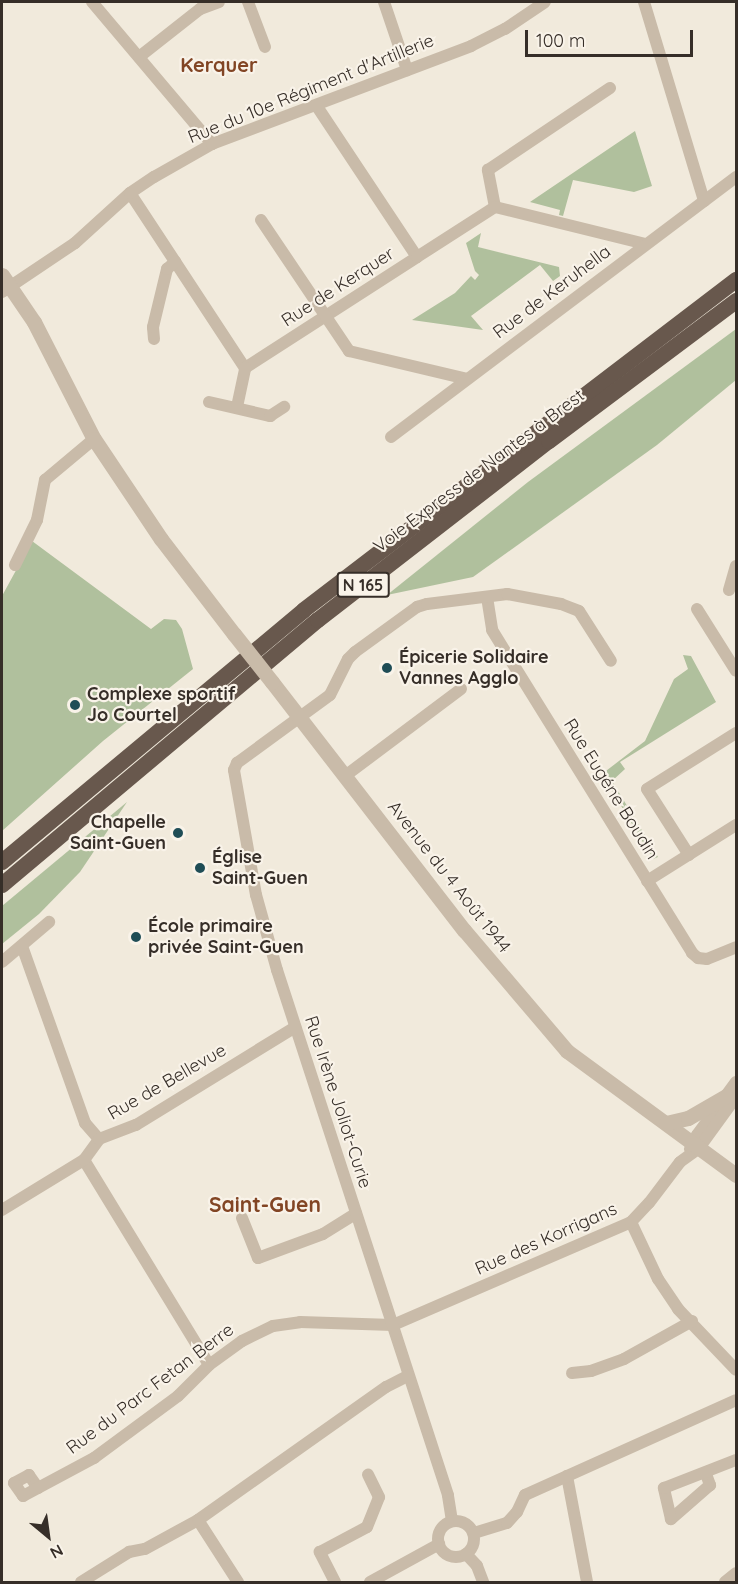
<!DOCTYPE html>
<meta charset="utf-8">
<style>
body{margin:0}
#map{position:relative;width:738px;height:1584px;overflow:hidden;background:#f1eadc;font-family:Quicksand,sans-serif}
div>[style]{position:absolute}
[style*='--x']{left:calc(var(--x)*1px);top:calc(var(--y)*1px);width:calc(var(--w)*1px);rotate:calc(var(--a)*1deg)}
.green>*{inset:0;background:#b0c09d}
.minor>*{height:12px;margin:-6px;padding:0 6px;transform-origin:6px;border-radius:6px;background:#c9bba9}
.minor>.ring{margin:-6px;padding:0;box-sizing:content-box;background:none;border:12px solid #c9bba9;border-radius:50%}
.tertiary>*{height:15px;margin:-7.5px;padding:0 7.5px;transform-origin:7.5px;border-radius:7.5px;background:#c9bba9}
.trunk>*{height:16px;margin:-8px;padding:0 8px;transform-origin:8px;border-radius:8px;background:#68584d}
.tertiary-bridge>*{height:15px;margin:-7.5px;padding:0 7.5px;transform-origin:7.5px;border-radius:7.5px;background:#c9bba9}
.dots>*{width:16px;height:16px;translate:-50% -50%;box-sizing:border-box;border:3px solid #f9f3e9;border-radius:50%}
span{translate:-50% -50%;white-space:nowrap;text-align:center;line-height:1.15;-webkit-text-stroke:4.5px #f9f3e9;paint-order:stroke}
.shield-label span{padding:2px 4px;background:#f9f3e9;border:2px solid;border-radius:4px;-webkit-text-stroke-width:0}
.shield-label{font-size:16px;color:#362e28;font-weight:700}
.street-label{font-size:18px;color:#362e28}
.poi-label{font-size:18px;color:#362e28;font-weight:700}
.left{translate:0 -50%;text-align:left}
.right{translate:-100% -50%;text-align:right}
.neighbourhood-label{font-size:20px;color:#824524;font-weight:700}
.quarter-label{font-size:21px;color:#824524;font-weight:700}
.frame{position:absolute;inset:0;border:3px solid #362e28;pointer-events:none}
.north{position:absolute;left:18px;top:1506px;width:60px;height:60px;-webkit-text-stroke:4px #f9f3e9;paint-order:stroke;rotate:151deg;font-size:16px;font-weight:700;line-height:24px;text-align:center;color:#362e28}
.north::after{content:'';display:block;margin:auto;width:21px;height:27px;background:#362e28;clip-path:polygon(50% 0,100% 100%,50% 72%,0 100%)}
.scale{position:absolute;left:525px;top:30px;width:168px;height:27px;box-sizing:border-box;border:3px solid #362e28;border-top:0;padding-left:8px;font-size:18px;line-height:21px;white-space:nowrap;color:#362e28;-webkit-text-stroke:4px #f9f3e9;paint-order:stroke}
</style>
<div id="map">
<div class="green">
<div style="clip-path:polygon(635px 131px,652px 186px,634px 192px,573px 180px,563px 216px,559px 215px,560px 210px,530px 202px)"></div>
<div style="clip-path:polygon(481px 233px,478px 247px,559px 267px,560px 276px,553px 281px,540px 265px,471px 316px,483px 330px,412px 320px,455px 293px,471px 276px,475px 280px,479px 275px,475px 271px,466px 243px)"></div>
<div style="clip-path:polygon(736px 329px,736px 380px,657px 445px,473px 577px,387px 595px,528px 482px)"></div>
<div style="clip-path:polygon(32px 541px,151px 629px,164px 619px,176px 620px,182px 629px,193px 669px,103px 741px,2px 831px,2px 596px)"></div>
<div style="clip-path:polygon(683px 655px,691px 656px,716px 702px,620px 762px,625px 769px,612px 781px,658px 857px,653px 859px,602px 774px,645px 741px,674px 679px,688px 669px)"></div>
<div style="clip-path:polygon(127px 802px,80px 872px,39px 914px,2px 944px,2px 906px)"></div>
</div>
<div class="minor">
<div style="--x:92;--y:2;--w:186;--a:49.8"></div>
<div style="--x:248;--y:2;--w:48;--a:69.3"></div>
<div style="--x:384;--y:2;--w:72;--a:71.3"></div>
<div style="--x:644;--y:2;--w:208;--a:73.2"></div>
<div style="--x:139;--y:57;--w:78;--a:-38.2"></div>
<div style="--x:200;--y:9;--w:20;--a:-20"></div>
<div style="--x:130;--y:193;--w:209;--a:56.7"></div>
<div style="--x:245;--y:368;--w:205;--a:-32.8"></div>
<div style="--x:417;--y:257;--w:182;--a:-123.6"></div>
<div style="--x:495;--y:207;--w:38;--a:-101"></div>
<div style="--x:488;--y:170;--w:147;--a:-33.9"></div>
<div style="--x:261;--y:220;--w:158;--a:56.1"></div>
<div style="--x:349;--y:351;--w:121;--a:13.3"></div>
<div style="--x:417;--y:257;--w:93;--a:-32.7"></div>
<div style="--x:495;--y:207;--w:155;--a:13.8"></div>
<div style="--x:2;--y:292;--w:88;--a:-33.9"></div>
<div style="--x:75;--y:243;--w:74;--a:-42.3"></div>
<div style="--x:130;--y:193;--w:29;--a:-34"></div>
<div style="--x:154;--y:177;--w:67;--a:-29.6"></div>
<div style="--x:212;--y:144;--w:277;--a:-20.7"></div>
<div style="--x:471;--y:46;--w:38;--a:-27"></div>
<div style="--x:505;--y:29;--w:48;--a:-34"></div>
<div style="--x:154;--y:339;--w:12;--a:-95"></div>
<div style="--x:153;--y:327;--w:60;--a:-76.4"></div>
<div style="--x:167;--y:269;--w:11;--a:-41"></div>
<div style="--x:209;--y:402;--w:63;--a:12.9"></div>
<div style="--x:270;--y:416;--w:17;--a:-33"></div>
<div style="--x:237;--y:407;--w:40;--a:-78"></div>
<div style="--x:391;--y:437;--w:432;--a:-37"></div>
<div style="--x:15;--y:565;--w:50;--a:-63.9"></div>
<div style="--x:37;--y:520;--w:41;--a:-78.7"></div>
<div style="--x:45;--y:480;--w:64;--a:-39.9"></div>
<div style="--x:729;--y:590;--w:25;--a:-74"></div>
<div style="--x:487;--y:597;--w:33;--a:81"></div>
<div style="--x:492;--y:630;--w:380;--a:58.2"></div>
<div style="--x:692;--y:953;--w:8;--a:40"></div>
<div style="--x:698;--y:958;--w:9;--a:6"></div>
<div style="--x:707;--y:959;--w:31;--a:-22"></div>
<div style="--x:697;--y:609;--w:73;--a:57.8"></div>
<div style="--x:345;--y:776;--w:145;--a:-36.9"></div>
<div style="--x:689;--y:855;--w:78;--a:-122.5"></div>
<div style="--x:647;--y:789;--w:105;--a:-32.2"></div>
<div style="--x:647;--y:881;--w:105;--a:-32.2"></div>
<div style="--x:22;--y:946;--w:188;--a:70.4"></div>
<div style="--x:85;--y:1123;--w:21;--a:49"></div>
<div style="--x:2;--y:962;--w:62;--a:-40.4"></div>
<div style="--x:690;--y:1149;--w:16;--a:-63"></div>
<div style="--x:697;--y:1135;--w:66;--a:-53.7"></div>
<div style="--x:84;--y:1160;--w:240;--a:58.6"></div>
<div style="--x:2;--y:1210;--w:96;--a:-31.4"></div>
<div style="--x:84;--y:1160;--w:26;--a:-54"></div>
<div style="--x:99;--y:1139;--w:40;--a:-21"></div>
<div style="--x:136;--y:1125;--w:187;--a:-31.6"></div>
<div style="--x:242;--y:1218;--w:43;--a:68.2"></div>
<div style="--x:258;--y:1258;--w:69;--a:-20.3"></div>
<div style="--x:323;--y:1234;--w:39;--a:-32"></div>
<div style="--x:631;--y:1222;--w:63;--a:64.7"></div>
<div style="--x:658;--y:1279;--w:36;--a:56"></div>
<div style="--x:678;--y:1309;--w:84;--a:46.4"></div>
<div style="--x:572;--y:1373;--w:19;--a:-6"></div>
<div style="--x:591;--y:1371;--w:35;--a:-20"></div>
<div style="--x:624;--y:1359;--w:78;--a:-29.2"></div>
<div style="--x:706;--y:1474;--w:12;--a:70"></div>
<div style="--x:710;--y:1485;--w:52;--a:138.9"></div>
<div style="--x:671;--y:1519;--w:32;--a:-103"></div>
<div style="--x:664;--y:1488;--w:77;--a:-21.3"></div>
<div style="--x:567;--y:1476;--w:108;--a:79.3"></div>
<div style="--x:38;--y:1488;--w:16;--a:-125"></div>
<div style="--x:29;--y:1475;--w:17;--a:152"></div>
<div style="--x:14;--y:1483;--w:16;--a:55"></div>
<div style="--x:23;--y:1496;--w:81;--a:-28.2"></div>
<div style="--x:94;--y:1458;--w:104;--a:-36.4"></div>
<div style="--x:178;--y:1396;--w:44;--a:-45"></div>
<div style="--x:209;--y:1365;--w:41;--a:-36"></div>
<div style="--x:242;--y:1341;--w:34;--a:-26"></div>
<div style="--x:273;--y:1326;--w:27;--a:-8"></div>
<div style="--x:300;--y:1322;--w:93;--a:1.8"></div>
<div style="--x:393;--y:1325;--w:259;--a:-23.4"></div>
<div style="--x:631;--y:1222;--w:26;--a:-47"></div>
<div style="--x:649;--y:1203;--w:51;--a:-52.9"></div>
<div style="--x:680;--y:1162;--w:24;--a:-36"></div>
<div style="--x:699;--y:1148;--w:63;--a:-54"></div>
<div style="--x:198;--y:1520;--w:74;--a:57.2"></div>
<div style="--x:452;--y:1521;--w:26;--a:-99"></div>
<div style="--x:448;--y:1495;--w:552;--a:-108.04"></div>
<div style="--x:277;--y:970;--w:78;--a:-105.6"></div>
<div style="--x:256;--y:895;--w:127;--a:-100"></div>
<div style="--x:234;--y:770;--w:8;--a:-67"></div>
<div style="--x:237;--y:763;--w:115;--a:-36.2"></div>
<div style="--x:330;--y:695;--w:40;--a:-63.4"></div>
<div style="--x:348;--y:659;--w:10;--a:-45"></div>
<div style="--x:355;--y:652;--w:77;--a:-36"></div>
<div style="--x:417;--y:607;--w:10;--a:-17"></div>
<div style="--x:427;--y:604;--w:81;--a:-7.1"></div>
<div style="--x:507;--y:594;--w:55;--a:10.5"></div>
<div style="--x:561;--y:604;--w:19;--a:21"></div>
<div style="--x:579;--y:611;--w:59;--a:57.4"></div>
<div class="ring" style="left:438px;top:1521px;width:24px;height:24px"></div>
<div style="--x:474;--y:1533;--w:34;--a:-17"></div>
<div style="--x:507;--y:1523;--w:15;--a:-48"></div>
<div style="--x:517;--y:1512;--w:19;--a:-65"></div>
<div style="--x:525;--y:1495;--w:231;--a:-24.2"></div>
<div style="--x:466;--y:1554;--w:16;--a:47"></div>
<div style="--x:477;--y:1566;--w:17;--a:69"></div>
<div style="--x:81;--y:1582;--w:57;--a:-32"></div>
<div style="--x:129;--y:1552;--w:16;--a:-11"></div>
<div style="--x:145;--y:1549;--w:60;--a:-28.7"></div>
<div style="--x:198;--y:1520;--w:230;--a:-35.3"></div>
<div style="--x:386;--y:1387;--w:25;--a:-27"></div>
<div style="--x:335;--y:1582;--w:34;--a:-117"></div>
<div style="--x:320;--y:1552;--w:53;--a:-28"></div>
<div style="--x:367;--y:1527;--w:32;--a:-68"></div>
<div style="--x:379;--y:1497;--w:25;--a:-116"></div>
<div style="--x:370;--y:1582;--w:79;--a:-28.8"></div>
<div style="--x:725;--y:1582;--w:14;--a:-39"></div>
</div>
<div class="tertiary">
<div style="--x:2;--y:275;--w:57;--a:55.8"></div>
<div style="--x:34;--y:322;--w:131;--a:62.9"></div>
<div style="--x:94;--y:439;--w:120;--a:56.2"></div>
<div style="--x:161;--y:539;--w:120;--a:52.5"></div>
<div style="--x:272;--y:682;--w:314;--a:52.3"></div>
<div style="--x:464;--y:930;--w:159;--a:49.6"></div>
<div style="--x:567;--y:1051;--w:210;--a:36.3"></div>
<div style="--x:666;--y:1123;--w:23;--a:-13"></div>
<div style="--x:688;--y:1118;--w:44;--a:-30.1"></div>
</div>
<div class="trunk">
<div style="--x:2;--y:862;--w:393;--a:-39.8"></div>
<div style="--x:304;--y:610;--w:544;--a:-37.38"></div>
<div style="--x:2;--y:885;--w:412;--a:-40"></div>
<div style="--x:318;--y:620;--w:292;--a:-37.8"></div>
<div style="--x:549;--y:441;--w:234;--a:-36.8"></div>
</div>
<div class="tertiary-bridge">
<div style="--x:234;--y:634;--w:61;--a:51.6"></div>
</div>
<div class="dots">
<div style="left:387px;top:668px;background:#1f4d56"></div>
<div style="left:75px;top:705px;background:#1f4d56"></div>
<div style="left:178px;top:833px;background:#1f4d56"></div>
<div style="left:200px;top:868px;background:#1f4d56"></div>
<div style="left:136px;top:937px;background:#1f4d56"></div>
</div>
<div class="shield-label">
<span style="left:363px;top:585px">N 165</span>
</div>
<div class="street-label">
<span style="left:311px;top:89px;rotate:-22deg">Rue du 10e Régiment d'Artillerie</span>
<span style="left:338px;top:287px;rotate:-33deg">Rue de Kerquer</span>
<span style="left:552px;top:292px;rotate:-37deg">Rue de Keruhella</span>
<span style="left:479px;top:471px;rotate:-37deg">Voie Express de Nantes à Brest</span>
<span style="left:611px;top:789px;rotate:58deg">Rue Eugéne Boudin</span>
<span style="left:449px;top:877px;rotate:52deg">Avenue du 4 Août 1944</span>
<span style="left:167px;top:1082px;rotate:-30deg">Rue de Bellevue</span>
<span style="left:338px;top:1102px;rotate:72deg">Rue Irène Joliot-Curie</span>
<span style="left:546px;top:1239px;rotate:-24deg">Rue des Korrigans</span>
<span style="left:150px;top:1389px;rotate:-37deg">Rue du Parc Fetan Berre</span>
</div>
<div class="poi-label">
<span class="left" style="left:399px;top:668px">Épicerie Solidaire<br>Vannes Agglo</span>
<span class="left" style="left:87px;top:705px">Complexe sportif<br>Jo Courtel</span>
<span class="right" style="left:166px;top:833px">Chapelle<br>Saint-Guen</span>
<span class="left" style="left:212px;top:868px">Église<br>Saint-Guen</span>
<span class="left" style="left:148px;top:937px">École primaire<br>privée Saint-Guen</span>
</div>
<div class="neighbourhood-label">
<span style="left:219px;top:64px">Kerquer</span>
</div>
<div class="quarter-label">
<span style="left:265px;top:1204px">Saint-Guen</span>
</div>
<div class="frame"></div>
<div class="north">N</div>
<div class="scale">100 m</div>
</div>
